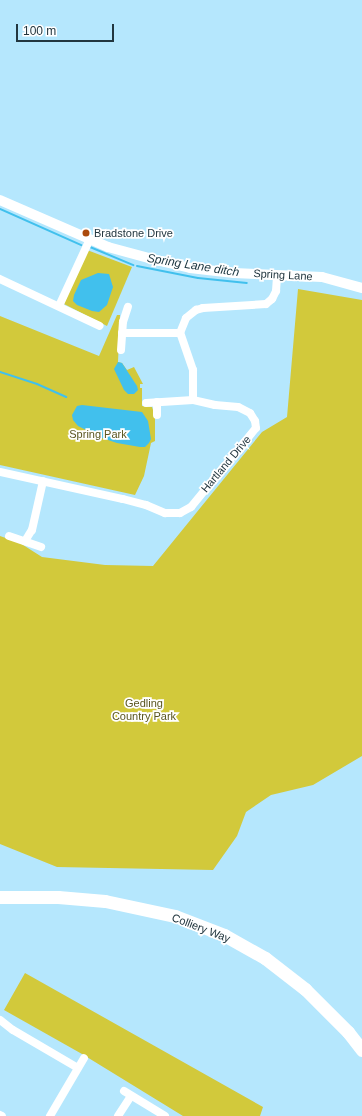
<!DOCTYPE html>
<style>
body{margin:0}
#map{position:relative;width:362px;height:1116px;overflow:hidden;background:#b5e7fd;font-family:Helvetica,sans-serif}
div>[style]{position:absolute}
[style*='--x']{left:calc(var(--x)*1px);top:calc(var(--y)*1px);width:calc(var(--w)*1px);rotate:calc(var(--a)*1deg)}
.green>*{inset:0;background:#d2c93b}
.water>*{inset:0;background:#41c0ed}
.stream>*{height:2px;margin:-1px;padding:0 1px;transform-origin:1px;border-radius:1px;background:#41c0ed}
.minor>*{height:8px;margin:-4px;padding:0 4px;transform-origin:4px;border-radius:4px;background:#fff}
.tertiary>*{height:10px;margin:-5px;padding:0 5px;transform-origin:5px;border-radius:5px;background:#fff}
.primary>*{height:13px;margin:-6.5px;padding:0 6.5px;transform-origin:6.5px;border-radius:6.5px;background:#fff}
.dots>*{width:11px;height:11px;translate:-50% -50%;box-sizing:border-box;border:2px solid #fff;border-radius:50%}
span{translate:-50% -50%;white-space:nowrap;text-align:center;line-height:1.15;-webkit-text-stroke:3.5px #fff;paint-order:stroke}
.poi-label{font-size:11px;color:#22363f}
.left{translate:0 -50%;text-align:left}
.street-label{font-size:11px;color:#22363f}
.park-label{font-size:11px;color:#5a5620}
.water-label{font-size:12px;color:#19343e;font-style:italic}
.scale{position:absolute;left:16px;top:24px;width:98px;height:18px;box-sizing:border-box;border:2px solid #22363f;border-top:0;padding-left:5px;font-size:12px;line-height:14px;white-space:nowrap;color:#22363f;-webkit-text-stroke:3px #fff;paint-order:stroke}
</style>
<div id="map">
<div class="green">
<div style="clip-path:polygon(87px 250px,132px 267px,107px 326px,64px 304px)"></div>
<div style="clip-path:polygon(298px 289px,362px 300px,362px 756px,313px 785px,271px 795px,246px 812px,237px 836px,213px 870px,57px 867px,0 844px,0 536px,20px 543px,42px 557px,105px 565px,153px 566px,262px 432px,287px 417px)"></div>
<div style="clip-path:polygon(117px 315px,120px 315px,118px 362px,122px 363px,127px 370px,134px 367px,143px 384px,140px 384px,140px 388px,142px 388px,142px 406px,152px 407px,155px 416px,155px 441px,151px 443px,144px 476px,135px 495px,0 465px,0 316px,99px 356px)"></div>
<div style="clip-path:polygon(25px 973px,263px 1107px,260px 1116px,183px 1116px,82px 1054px,4px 1010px)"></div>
</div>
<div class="water">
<div style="clip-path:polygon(98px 273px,109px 274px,113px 287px,107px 305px,99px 312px,92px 311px,77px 305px,73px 301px,74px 295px,81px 280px)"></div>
<div style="clip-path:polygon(118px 362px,122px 363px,137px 386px,138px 390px,134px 394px,128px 394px,124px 390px,114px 369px)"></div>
<div style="clip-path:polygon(82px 405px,142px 412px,148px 421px,151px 439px,149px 443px,145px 447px,140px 447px,117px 443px,102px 438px,78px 426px,73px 420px,72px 415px,77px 406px)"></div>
</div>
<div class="stream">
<div style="--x:0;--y:209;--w:89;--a:24"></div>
<div style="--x:90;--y:247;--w:47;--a:22.7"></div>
<div style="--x:137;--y:266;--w:62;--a:11.1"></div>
<div style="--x:198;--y:278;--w:49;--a:5.8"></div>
<div style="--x:0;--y:372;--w:39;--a:18"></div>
<div style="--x:37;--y:384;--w:32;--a:24"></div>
</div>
<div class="minor">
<div style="--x:0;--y:279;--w:110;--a:25.2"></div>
<div style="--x:59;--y:306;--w:74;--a:-65.2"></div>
<div style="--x:122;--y:333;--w:58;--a:0"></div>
<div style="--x:121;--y:350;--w:28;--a:-86"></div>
<div style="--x:123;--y:322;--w:16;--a:-72"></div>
<div style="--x:193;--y:400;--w:30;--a:-90"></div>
<div style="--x:193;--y:370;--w:39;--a:-109"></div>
<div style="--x:180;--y:333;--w:16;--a:-68"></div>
<div style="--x:186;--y:318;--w:13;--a:-39"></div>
<div style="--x:196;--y:310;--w:7;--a:-16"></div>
<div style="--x:203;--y:308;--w:63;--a:-3.6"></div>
<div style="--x:266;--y:304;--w:8;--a:-40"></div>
<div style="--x:272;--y:299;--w:9;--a:-63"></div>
<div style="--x:276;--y:291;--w:16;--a:-86"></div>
<div style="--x:157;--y:402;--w:13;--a:90"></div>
<div style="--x:0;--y:472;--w:126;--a:12.4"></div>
<div style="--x:123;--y:499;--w:24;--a:15"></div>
<div style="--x:146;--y:505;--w:21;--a:23"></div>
<div style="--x:165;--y:513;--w:15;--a:0"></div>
<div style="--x:180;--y:513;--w:13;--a:-29"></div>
<div style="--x:191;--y:507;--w:102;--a:-50.6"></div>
<div style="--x:256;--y:428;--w:7;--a:-98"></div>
<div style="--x:255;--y:421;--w:9;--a:-122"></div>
<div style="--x:250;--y:413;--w:13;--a:-153"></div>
<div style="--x:238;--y:407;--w:23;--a:-175"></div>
<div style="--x:215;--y:405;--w:23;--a:-167"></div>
<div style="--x:193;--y:400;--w:47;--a:176.3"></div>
<div style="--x:9;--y:536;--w:34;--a:19"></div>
<div style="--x:25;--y:541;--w:13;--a:-58"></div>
<div style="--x:32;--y:530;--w:50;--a:-77.3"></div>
<div style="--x:0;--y:1020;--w:16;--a:38"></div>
<div style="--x:13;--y:1030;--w:75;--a:30.3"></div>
<div style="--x:124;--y:1091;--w:48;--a:31.4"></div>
<div style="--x:0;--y:1115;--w:2;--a:27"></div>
<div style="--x:50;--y:1116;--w:67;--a:-59.6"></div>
<div style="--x:118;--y:1116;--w:24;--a:-57"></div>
</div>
<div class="tertiary">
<div style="--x:0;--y:200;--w:118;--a:23.5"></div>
<div style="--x:108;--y:247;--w:54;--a:15.1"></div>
<div style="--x:160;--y:261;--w:31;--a:13"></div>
<div style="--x:190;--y:268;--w:44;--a:6.5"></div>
<div style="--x:234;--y:273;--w:88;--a:2.6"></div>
<div style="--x:322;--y:277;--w:41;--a:15.4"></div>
</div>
<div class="primary">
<div style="--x:0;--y:897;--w:58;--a:0"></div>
<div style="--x:58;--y:897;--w:47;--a:4.9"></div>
<div style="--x:105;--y:901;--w:72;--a:12.1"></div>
<div style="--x:175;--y:916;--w:53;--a:21.2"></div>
<div style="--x:224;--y:935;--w:47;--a:29.3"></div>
<div style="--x:265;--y:958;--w:51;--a:37.8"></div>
<div style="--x:305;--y:989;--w:61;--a:45"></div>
<div style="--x:348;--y:1032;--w:23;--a:52"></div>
</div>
<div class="dots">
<div style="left:86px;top:233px;background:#ac4a0b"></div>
</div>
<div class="poi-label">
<span class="left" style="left:94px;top:233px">Bradstone Drive</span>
</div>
<div class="street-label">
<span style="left:283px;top:275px;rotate:3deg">Spring Lane</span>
<span style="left:226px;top:464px;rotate:-50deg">Hartland Drive</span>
<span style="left:201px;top:928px;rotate:21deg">Colliery Way</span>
</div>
<div class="park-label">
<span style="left:98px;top:434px">Spring Park</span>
<span style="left:144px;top:710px">Gedling<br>Country Park</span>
</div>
<div class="water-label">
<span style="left:193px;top:266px;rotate:9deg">Spring Lane ditch</span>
</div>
<div class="scale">100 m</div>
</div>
